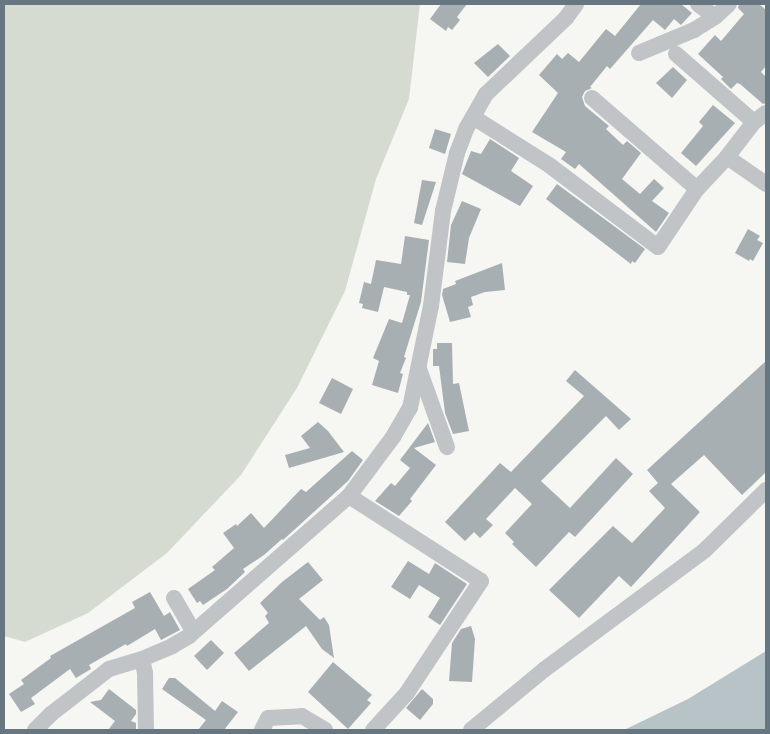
<!DOCTYPE html>
<style>
body{margin:0}
#map{position:relative;width:770px;height:734px;overflow:hidden;background:#f6f6f3;font-family:Arial,sans-serif}
div>[style]{position:absolute}
[style*='--x']{left:calc(var(--x)*1px);top:calc(var(--y)*1px);width:calc(var(--w)*1px);rotate:calc(var(--a)*1deg)}
.green>*{inset:0;background:#d6dbd2}
.water>*{inset:0;background:#b7c3c6}
.building>*{inset:0;background:#a7afb3}
.minor>*{height:16px;margin:-8px;padding:0 8px;transform-origin:8px;border-radius:8px;background:#c0c4c7}
span{translate:-50% -50%;white-space:nowrap;text-align:center;line-height:1.15;-webkit-text-stroke:5px #fff;paint-order:stroke}
.frame{position:absolute;inset:0;border:5px solid #677782;pointer-events:none}
</style>
<div id="map">
<div class="green">
<div style="clip-path:polygon(4px 4px,420px 4px,409px 99px,376px 179px,345px 291px,297px 388px,241px 475px,167px 553px,88px 613px,25px 642px,4px 636px)"></div>
</div>
<div class="water">
<div style="clip-path:polygon(766px 651px,766px 730px,624px 730px,688px 699px)"></div>
</div>
<div class="building">
<div style="clip-path:polygon(441px 4px,467px 4px,457px 17px,460px 20px,452px 30px,448px 27px,446px 31px,430px 19px)"></div>
<div style="clip-path:polygon(641px 4px,681px 4px,692px 13px,681px 25px,674px 19px,665px 30px,653px 20px,610px 69px,607px 66px,590px 87px,592px 88px,585px 91px,582px 97px,585px 106px,609px 126px,606px 129px,623px 145px,627px 141px,641px 153px,622px 179px,640px 194px,654px 179px,664px 188px,652px 201px,669px 213px,656px 232px,579px 164px,575px 169px,561px 159px,566px 152px,532px 132px,558px 93px,539px 75px,557px 54px,562px 59px,568px 53px,579px 62px,606px 29px,615px 36px)"></div>
<div style="clip-path:polygon(739px 4px,759px 4px,766px 10px,766px 66px,761px 72px,766px 77px,766px 103px,763px 104px,740px 84px,737px 83px,731px 89px,721px 79px,723px 77px,698px 54px,715px 35px,721px 41px,744px 14px,738px 8px)"></div>
<div style="clip-path:polygon(498px 44px,510px 56px,488px 77px,474px 63px)"></div>
<div style="clip-path:polygon(673px 67px,687px 80px,672px 98px,656px 83px)"></div>
<div style="clip-path:polygon(713px 105px,735px 123px,696px 166px,681px 153px,703px 126px,699px 122px)"></div>
<div style="clip-path:polygon(435px 129px,451px 134px,445px 154px,429px 148px)"></div>
<div style="clip-path:polygon(490px 139px,519px 158px,511px 171px,533px 186px,520px 206px,462px 174px,471px 151px,481px 154px)"></div>
<div style="clip-path:polygon(422px 180px,436px 182px,422px 225px,414px 223px)"></div>
<div style="clip-path:polygon(557px 184px,645px 249px,635px 263px,632px 261px,631px 264px,546px 199px)"></div>
<div style="clip-path:polygon(462px 201px,481px 209px,469px 238px,465px 264px,447px 262px,451px 225px)"></div>
<div style="clip-path:polygon(748px 229px,760px 236px,757px 240px,763px 243px,753px 261px,750px 259px,749px 261px,735px 253px)"></div>
<div style="clip-path:polygon(405px 236px,429px 240px,421px 302px,404px 357px,406px 358px,400px 373px,403px 374px,398px 393px,372px 385px,379px 361px,373px 358px,389px 319px,402px 323px,410px 295px,407px 295px,407px 292px,384px 287px,378px 312px,362px 308px,363px 304px,359px 303px,364px 282px,371px 284px,376px 260px,401px 264px)"></div>
<div style="clip-path:polygon(502px 263px,505px 290px,485px 292px,471px 297px,473px 305px,468px 307px,471px 317px,450px 322px,442px 295px,443px 289px,456px 284px,455px 281px)"></div>
<div style="clip-path:polygon(437px 343px,452px 343px,453px 384px,459px 383px,469px 431px,453px 434px,445px 413px,439px 366px,433px 366px,433px 349px,437px 349px)"></div>
<div style="clip-path:polygon(766px 361px,766px 472px,742px 495px,704px 455px,671px 484px,700px 512px,631px 587px,619px 576px,579px 618px,549px 590px,613px 526px,632px 543px,665px 508px,649px 491px,658px 483px,647px 470px)"></div>
<div style="clip-path:polygon(575px 370px,631px 419px,619px 430px,606px 416px,541px 481px,570px 508px,616px 458px,633px 474px,575px 537px,569px 532px,536px 567px,512px 544px,514px 542px,505px 533px,532px 504px,515px 488px,486px 519px,493px 525px,480px 538px,474px 532px,465px 541px,445px 522px,500px 463px,511px 472px,584px 396px,566px 381px)"></div>
<div style="clip-path:polygon(332px 378px,353px 389px,341px 414px,319px 403px)"></div>
<div style="clip-path:polygon(318px 422px,328px 431px,344px 452px,289px 468px,285px 455px,310px 448px,301px 436px)"></div>
<div style="clip-path:polygon(428px 423px,435px 442px,414px 448px,436px 465px,410px 499px,412px 501px,399px 516px,375px 501px,391px 483px,395px 486px,410px 468px,400px 460px)"></div>
<div style="clip-path:polygon(352px 451px,363px 460px,348px 481px,283px 540px,282px 539px,264px 555px,243px 569px,245px 572px,227px 589px,203px 605px,200px 601px,197px 603px,188px 589px,215px 570px,212px 567px,234px 548px,223px 533px,236px 524px,237px 526px,251px 513px,264px 528px,301px 489px,306px 492px)"></div>
<div style="clip-path:polygon(408px 561px,429px 574px,435px 563px,467px 584px,440px 625px,428px 617px,440px 598px,419px 585px,410px 599px,391px 587px)"></div>
<div style="clip-path:polygon(308px 562px,323px 580px,299px 599px,320px 620px,324px 617px,329px 625px,334px 658px,322px 649px,306px 626px,249px 671px,234px 653px,269px 623px,265px 616px,268px 613px,260px 603px,282px 582px)"></div>
<div style="clip-path:polygon(150px 592px,164px 616px,170px 612px,180px 630px,161px 640px,155px 629px,127px 646px,126px 644px,89px 665px,91px 669px,76px 678px,70px 669px,31px 698px,35px 704px,21px 712px,9px 694px,24px 684px,21px 680px,51px 658px,50px 656px,135px 608px,132px 602px)"></div>
<div style="clip-path:polygon(471px 626px,475px 639px,472px 682px,449px 681px,452px 643px,461px 629px)"></div>
<div style="clip-path:polygon(211px 640px,224px 653px,207px 670px,194px 656px)"></div>
<div style="clip-path:polygon(333px 662px,372px 695px,367px 700px,371px 703px,348px 729px,308px 692px)"></div>
<div style="clip-path:polygon(169px 678px,175px 678px,215px 711px,222px 701px,238px 712px,224px 730px,198px 730px,206px 720px,162px 689px)"></div>
<div style="clip-path:polygon(109px 689px,136px 710px,136px 714px,131px 721px,136px 723px,136px 730px,108px 730px,115px 721px,90px 702px,101px 700px)"></div>
<div style="clip-path:polygon(422px 689px,433px 699px,433px 704px,420px 720px,406px 708px)"></div>
</div>
<div class="minor">
<div style="--x:698;--y:4;--w:21;--a:37"></div>
<div style="--x:639;--y:53;--w:60;--a:-22.7"></div>
<div style="--x:694;--y:30;--w:25;--a:-32"></div>
<div style="--x:715;--y:17;--w:19;--a:-43"></div>
<div style="--x:676;--y:54;--w:103;--a:41.1"></div>
<div style="--x:592;--y:98;--w:139;--a:40.9"></div>
<div style="--x:473;--y:117;--w:90;--a:32.3"></div>
<div style="--x:549;--y:165;--w:136;--a:37"></div>
<div style="--x:658;--y:247;--w:70;--a:-56.1"></div>
<div style="--x:697;--y:189;--w:44;--a:-46.8"></div>
<div style="--x:727;--y:157;--w:44;--a:-52.4"></div>
<div style="--x:754;--y:122;--w:15;--a:-37"></div>
<div style="--x:727;--y:157;--w:47;--a:34.7"></div>
<div style="--x:419;--y:369;--w:83;--a:70.3"></div>
<div style="--x:349;--y:496;--w:157;--a:32.8"></div>
<div style="--x:481;--y:581;--w:134;--a:123.5"></div>
<div style="--x:407;--y:693;--w:50;--a:132.6"></div>
<div style="--x:174;--y:598;--w:39;--a:60"></div>
<div style="--x:35;--y:730;--w:23;--a:-45"></div>
<div style="--x:51;--y:714;--w:73;--a:-37.8"></div>
<div style="--x:109;--y:669;--w:34;--a:-17"></div>
<div style="--x:146;--y:730;--w:57;--a:-91"></div>
<div style="--x:145;--y:673;--w:14;--a:-102"></div>
<div style="--x:142;--y:659;--w:33;--a:-23"></div>
<div style="--x:172;--y:646;--w:20;--a:-30"></div>
<div style="--x:189;--y:636;--w:213;--a:-41.2"></div>
<div style="--x:349;--y:496;--w:74;--a:-53.3"></div>
<div style="--x:393;--y:437;--w:34;--a:-60"></div>
<div style="--x:410;--y:408;--w:104;--a:-78.4"></div>
<div style="--x:431;--y:306;--w:96;--a:-82.8"></div>
<div style="--x:443;--y:211;--w:60;--a:-76.4"></div>
<div style="--x:457;--y:153;--w:26;--a:-69"></div>
<div style="--x:466;--y:129;--w:40;--a:-60.3"></div>
<div style="--x:486;--y:94;--w:110;--a:-43.5"></div>
<div style="--x:566;--y:18;--w:17;--a:-54"></div>
<div style="--x:262;--y:730;--w:13;--a:-63"></div>
<div style="--x:268;--y:718;--w:34;--a:-3"></div>
<div style="--x:302;--y:716;--w:27;--a:31"></div>
<div style="--x:471;--y:730;--w:96;--a:-39.5"></div>
<div style="--x:545;--y:669;--w:199;--a:-36.6"></div>
<div style="--x:705;--y:550;--w:86;--a:-44.5"></div>
</div>
<div class="frame"></div>
</div>
